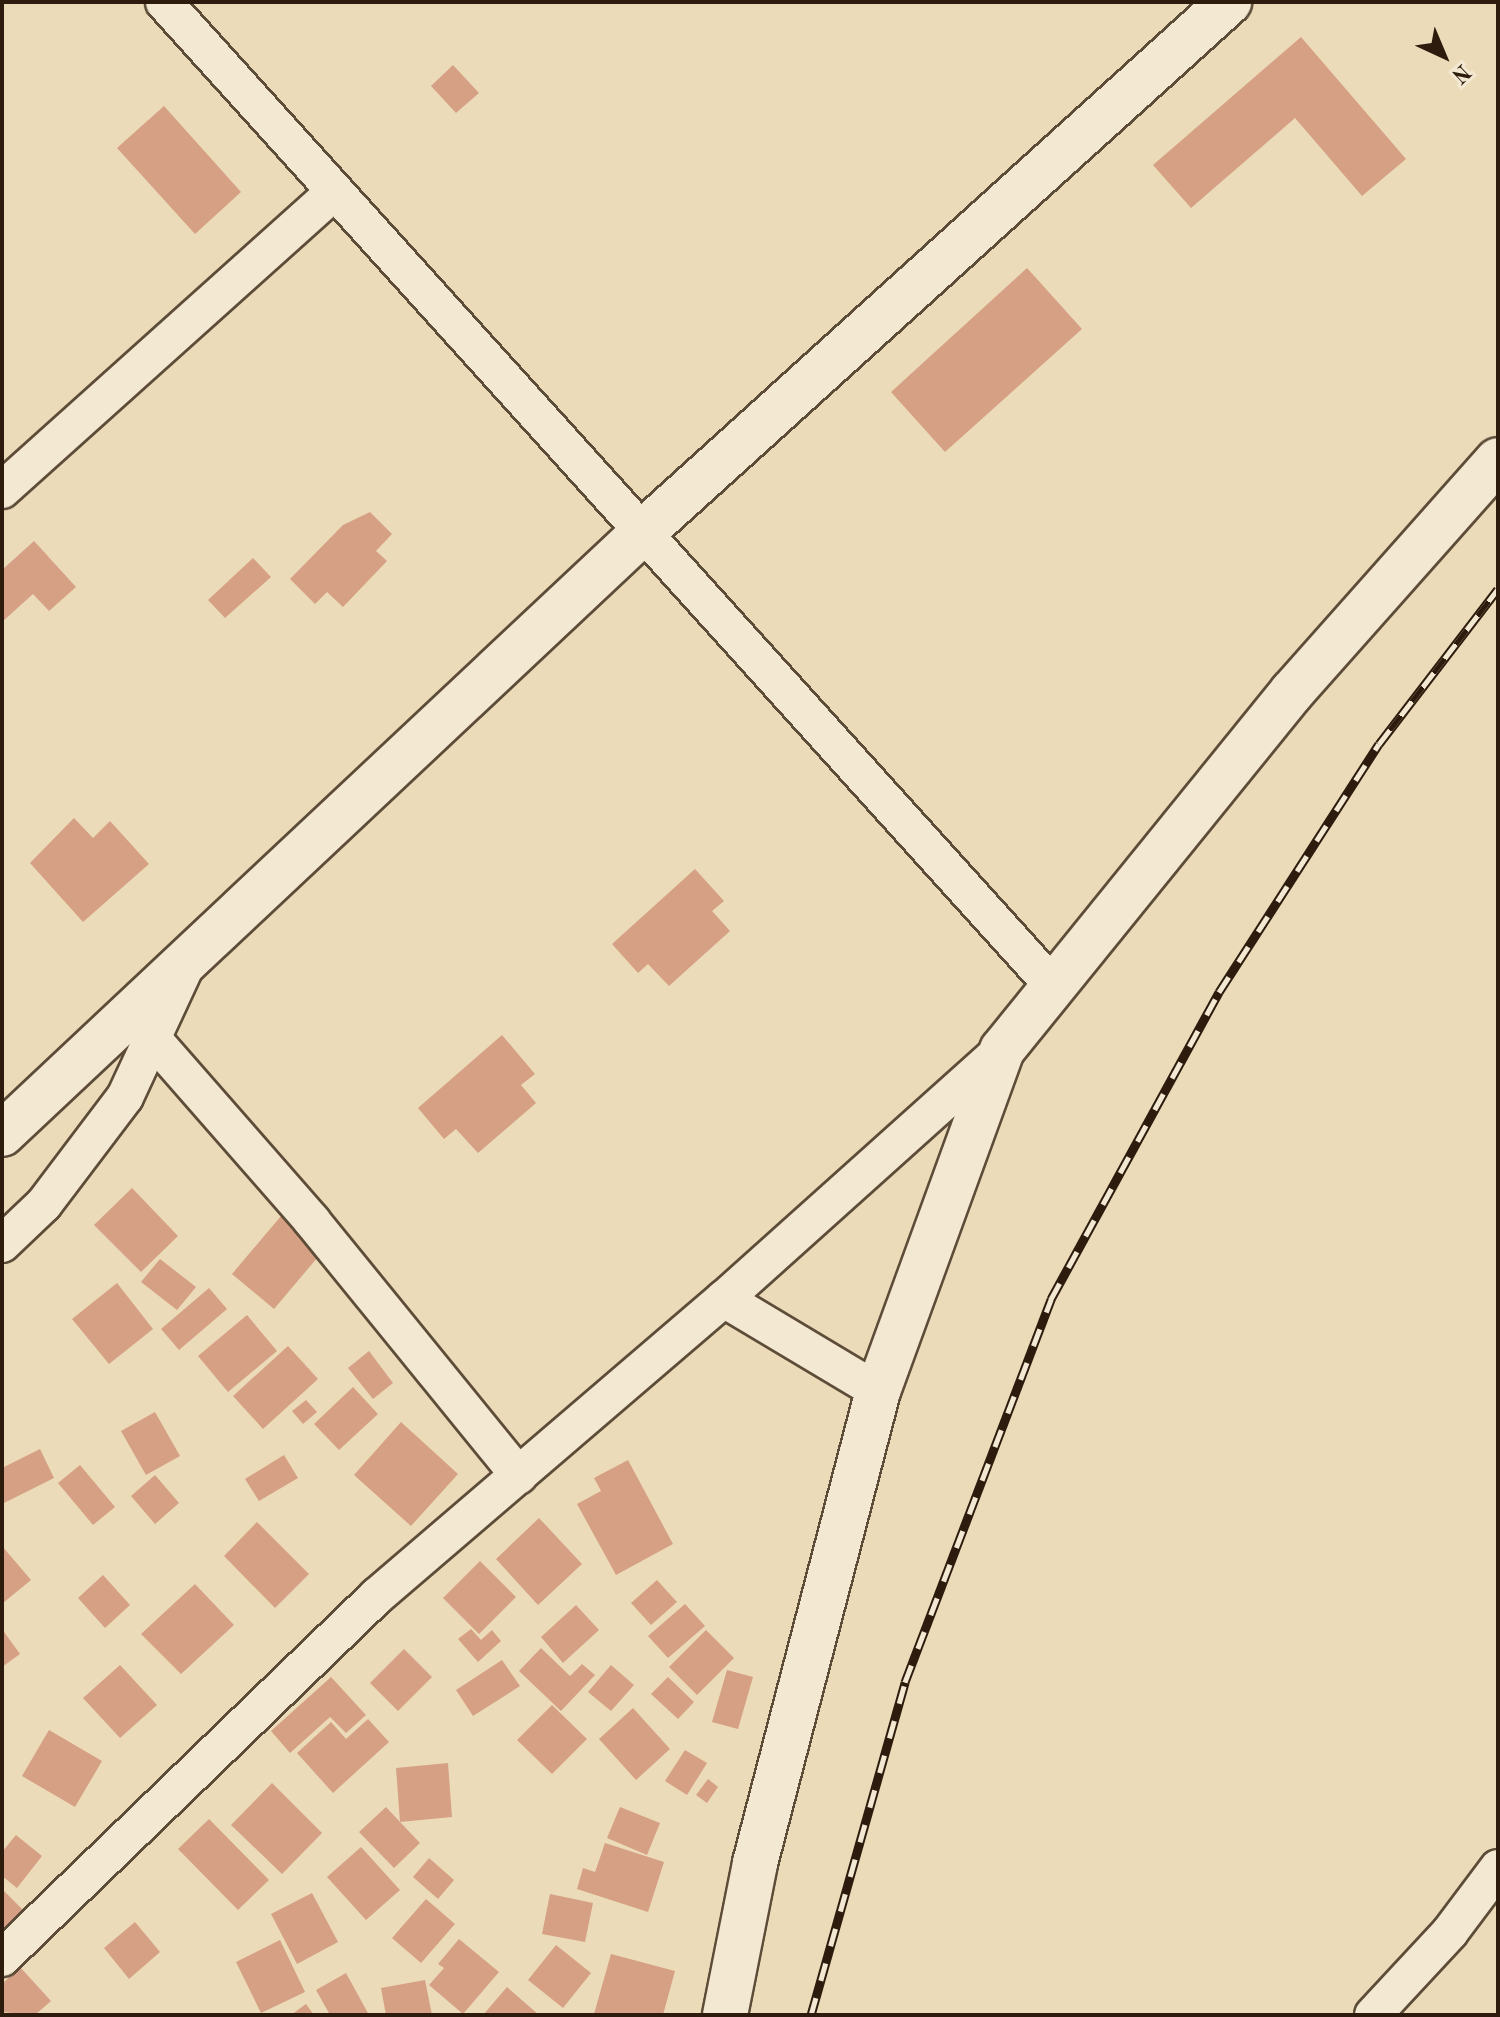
<!DOCTYPE html>
<style>
body{margin:0}
#map{position:relative;width:1500px;height:2017px;overflow:hidden;background:#ecdbb9;font-family:"Old Standard TT",serif}
div>[style]{position:absolute}
[style*='--x']{left:calc(var(--x)*1px);top:calc(var(--y)*1px);width:calc(var(--w)*1px);rotate:calc(var(--a)*1deg)}
.building>*{inset:0;background:#d5a083}
.roads{filter:drop-shadow(2px 0 #5d4c38) drop-shadow(-2px 0 #5d4c38) drop-shadow(0 2px #5d4c38) drop-shadow(0 -2px #5d4c38)}
.minor>*{height:36px;margin:-18px;padding:0 18px;transform-origin:18px;border-radius:18px;background:#f3e8d2}
.tertiary>*{height:44px;margin:-22px;padding:0 22px;transform-origin:22px;border-radius:22px;background:#f3e8d2}
.rail>*{height:9px;margin-top:-4.5px;transform-origin:0;background:repeating-linear-gradient(90deg,#f3e8d2 0 18px,#2d1c0d 0 36px);box-sizing:border-box;border-block:2px solid #2d1c0d}
span{translate:-50% -50%;white-space:nowrap;text-align:center;line-height:1.15;-webkit-text-stroke:7px #f3e8d2;paint-order:stroke}
.frame{position:absolute;inset:0;border:4px solid #2d1c0d;pointer-events:none}
.north{position:absolute;left:1404px;top:16px;width:80px;height:80px;-webkit-text-stroke:6px #f3e8d2;paint-order:stroke;rotate:136deg;font-size:22px;font-weight:700;line-height:32px;text-align:center;color:#2d1c0d}
.north::after{content:'';display:block;margin:auto;width:28px;height:36px;background:#2d1c0d;clip-path:polygon(50% 0,100% 100%,50% 72%,0 100%)}
</style>
<div id="map">
<div class="building">
<div style="clip-path:polygon(1301px 37px,1406px 159px,1362px 196px,1295px 118px,1191px 208px,1153px 165px)"></div>
<div style="clip-path:polygon(453px 65px,479px 93px,456px 113px,431px 86px)"></div>
<div style="clip-path:polygon(164px 106px,241px 192px,195px 234px,117px 148px)"></div>
<div style="clip-path:polygon(1027px 268px,1082px 329px,945px 452px,891px 392px)"></div>
<div style="clip-path:polygon(370px 512px,392px 534px,376px 551px,387px 561px,343px 607px,327px 592px,315px 604px,290px 579px,343px 525px)"></div>
<div style="clip-path:polygon(34px 541px,76px 587px,49px 611px,33px 594px,2px 622px,2px 570px)"></div>
<div style="clip-path:polygon(253px 558px,271px 577px,225px 618px,208px 600px)"></div>
<div style="clip-path:polygon(74px 818px,93px 838px,110px 821px,149px 864px,83px 922px,30px 863px)"></div>
<div style="clip-path:polygon(695px 869px,724px 901px,712px 911px,730px 931px,669px 986px,648px 964px,638px 973px,612px 944px)"></div>
<div style="clip-path:polygon(502px 1035px,535px 1074px,521px 1085px,536px 1103px,478px 1153px,456px 1129px,444px 1139px,418px 1108px)"></div>
<div style="clip-path:polygon(132px 1188px,178px 1236px,141px 1272px,94px 1225px)"></div>
<div style="clip-path:polygon(281px 1216px,323px 1251px,274px 1309px,232px 1274px)"></div>
<div style="clip-path:polygon(160px 1259px,196px 1287px,177px 1310px,141px 1282px)"></div>
<div style="clip-path:polygon(117px 1283px,153px 1329px,109px 1364px,72px 1319px)"></div>
<div style="clip-path:polygon(209px 1288px,227px 1309px,179px 1350px,161px 1329px)"></div>
<div style="clip-path:polygon(247px 1315px,277px 1351px,228px 1392px,198px 1356px)"></div>
<div style="clip-path:polygon(288px 1346px,318px 1379px,263px 1429px,233px 1396px)"></div>
<div style="clip-path:polygon(369px 1351px,393px 1383px,373px 1399px,348px 1368px)"></div>
<div style="clip-path:polygon(353px 1387px,378px 1414px,339px 1450px,314px 1424px)"></div>
<div style="clip-path:polygon(306px 1400px,317px 1412px,303px 1424px,292px 1411px)"></div>
<div style="clip-path:polygon(155px 1412px,180px 1456px,146px 1475px,121px 1431px)"></div>
<div style="clip-path:polygon(401px 1422px,458px 1474px,411px 1526px,354px 1475px)"></div>
<div style="clip-path:polygon(40px 1449px,54px 1478px,2px 1504px,2px 1468px)"></div>
<div style="clip-path:polygon(284px 1455px,298px 1478px,259px 1501px,245px 1479px)"></div>
<div style="clip-path:polygon(628px 1460px,673px 1544px,616px 1575px,577px 1504px,601px 1491px,594px 1478px)"></div>
<div style="clip-path:polygon(80px 1465px,115px 1507px,93px 1525px,58px 1483px)"></div>
<div style="clip-path:polygon(155px 1475px,179px 1503px,155px 1524px,131px 1496px)"></div>
<div style="clip-path:polygon(539px 1518px,582px 1564px,538px 1605px,496px 1559px)"></div>
<div style="clip-path:polygon(257px 1522px,309px 1574px,275px 1608px,224px 1556px)"></div>
<div style="clip-path:polygon(2px 1546px,31px 1580px,3px 1603px,2px 1601px)"></div>
<div style="clip-path:polygon(480px 1561px,516px 1597px,479px 1634px,443px 1598px)"></div>
<div style="clip-path:polygon(103px 1575px,130px 1605px,105px 1628px,78px 1598px)"></div>
<div style="clip-path:polygon(657px 1580px,677px 1602px,651px 1625px,631px 1603px)"></div>
<div style="clip-path:polygon(195px 1584px,234px 1625px,181px 1674px,141px 1634px)"></div>
<div style="clip-path:polygon(685px 1604px,705px 1626px,668px 1658px,648px 1636px)"></div>
<div style="clip-path:polygon(576px 1605px,599px 1630px,563px 1663px,541px 1637px)"></div>
<div style="clip-path:polygon(2px 1629px,20px 1654px,2px 1667px)"></div>
<div style="clip-path:polygon(471px 1629px,481px 1640px,492px 1630px,501px 1641px,478px 1662px,458px 1639px)"></div>
<div style="clip-path:polygon(706px 1630px,734px 1658px,697px 1695px,669px 1667px)"></div>
<div style="clip-path:polygon(541px 1648px,570px 1676px,582px 1664px,595px 1675px,561px 1711px,519px 1671px)"></div>
<div style="clip-path:polygon(404px 1649px,432px 1677px,398px 1711px,370px 1683px)"></div>
<div style="clip-path:polygon(502px 1660px,520px 1686px,473px 1716px,456px 1690px)"></div>
<div style="clip-path:polygon(120px 1665px,157px 1705px,120px 1738px,83px 1698px)"></div>
<div style="clip-path:polygon(611px 1665px,634px 1685px,611px 1711px,588px 1692px)"></div>
<div style="clip-path:polygon(727px 1670px,753px 1677px,738px 1729px,712px 1722px)"></div>
<div style="clip-path:polygon(331px 1677px,366px 1715px,346px 1733px,330px 1717px,290px 1753px,271px 1731px)"></div>
<div style="clip-path:polygon(668px 1677px,694px 1702px,678px 1719px,651px 1694px)"></div>
<div style="clip-path:polygon(552px 1705px,587px 1739px,552px 1774px,517px 1740px)"></div>
<div style="clip-path:polygon(633px 1708px,670px 1749px,636px 1780px,599px 1739px)"></div>
<div style="clip-path:polygon(368px 1719px,389px 1742px,333px 1793px,297px 1753px,331px 1722px,346px 1739px)"></div>
<div style="clip-path:polygon(49px 1730px,102px 1761px,75px 1807px,22px 1776px)"></div>
<div style="clip-path:polygon(685px 1750px,707px 1763px,687px 1795px,665px 1781px)"></div>
<div style="clip-path:polygon(448px 1763px,452px 1817px,400px 1822px,420px 1843px,394px 1868px,359px 1832px,386px 1807px,400px 1822px,396px 1768px)"></div>
<div style="clip-path:polygon(708px 1779px,718px 1787px,707px 1803px,696px 1795px)"></div>
<div style="clip-path:polygon(272px 1783px,322px 1833px,282px 1874px,231px 1825px)"></div>
<div style="clip-path:polygon(620px 1807px,660px 1823px,647px 1855px,607px 1838px)"></div>
<div style="clip-path:polygon(209px 1819px,269px 1880px,238px 1910px,178px 1849px)"></div>
<div style="clip-path:polygon(16px 1835px,42px 1856px,17px 1888px,2px 1876px,2px 1852px)"></div>
<div style="clip-path:polygon(605px 1843px,664px 1862px,648px 1912px,577px 1889px,583px 1868px,595px 1872px)"></div>
<div style="clip-path:polygon(361px 1847px,400px 1890px,366px 1920px,327px 1877px)"></div>
<div style="clip-path:polygon(429px 1858px,454px 1880px,438px 1899px,413px 1877px)"></div>
<div style="clip-path:polygon(2px 1889px,23px 1910px,2px 1930px)"></div>
<div style="clip-path:polygon(312px 1893px,338px 1942px,297px 1964px,271px 1914px)"></div>
<div style="clip-path:polygon(550px 1894px,593px 1903px,585px 1942px,542px 1934px)"></div>
<div style="clip-path:polygon(426px 1899px,455px 1924px,421px 1963px,392px 1938px)"></div>
<div style="clip-path:polygon(135px 1922px,160px 1952px,129px 1979px,104px 1948px)"></div>
<div style="clip-path:polygon(459px 1939px,499px 1972px,463px 2014px,429px 1985px,444px 1968px,438px 1964px)"></div>
<div style="clip-path:polygon(280px 1940px,305px 1992px,261px 2013px,236px 1962px)"></div>
<div style="clip-path:polygon(556px 1945px,591px 1973px,563px 2008px,528px 1980px)"></div>
<div style="clip-path:polygon(611px 1954px,675px 1971px,663px 2015px,594px 2014px)"></div>
<div style="clip-path:polygon(20px 1967px,51px 2001px,35px 2015px,2px 2012px,2px 1984px)"></div>
<div style="clip-path:polygon(346px 1973px,369px 2015px,330px 2015px,316px 1990px)"></div>
<div style="clip-path:polygon(425px 1980px,432px 2015px,386px 2015px,381px 1988px)"></div>
<div style="clip-path:polygon(507px 1987px,539px 2015px,483px 2015px)"></div>
<div style="clip-path:polygon(306px 2004px,314px 2015px,291px 2015px)"></div>
</div>
<div class="roads">
<div class="minor">
<div style="--x:164;--y:2;--w:1326;--a:47.9"></div>
<div style="--x:2;--y:490;--w:446;--a:-41.9"></div>
<div style="--x:152;--y:1038;--w:243;--a:48.8"></div>
<div style="--x:312;--y:1221;--w:328;--a:50.9"></div>
<div style="--x:2;--y:1244;--w:58;--a:-43.6"></div>
<div style="--x:44;--y:1204;--w:134;--a:-52.9"></div>
<div style="--x:125;--y:1097;--w:142;--a:-65.1"></div>
<div style="--x:724;--y:1299;--w:179;--a:30.9"></div>
<div style="--x:2;--y:1958;--w:521;--a:-43.99"></div>
<div style="--x:377;--y:1596;--w:457;--a:-40.6"></div>
<div style="--x:724;--y:1299;--w:373;--a:-41.9"></div>
<div style="--x:1373;--y:2015;--w:113;--a:-47.1"></div>
<div style="--x:1450;--y:1932;--w:80;--a:-53.1"></div>
</div>
<div class="tertiary">
<div style="--x:2;--y:1134;--w:878;--a:-43.2"></div>
<div style="--x:642;--y:533;--w:792;--a:-42.13"></div>
<div style="--x:725;--y:2015;--w:155;--a:-78.8"></div>
<div style="--x:755;--y:1863;--w:488;--a:-75.4"></div>
<div style="--x:878;--y:1391;--w:363;--a:-70"></div>
<div style="--x:1002;--y:1050;--w:461;--a:-51"></div>
<div style="--x:1292;--y:692;--w:310;--a:-48.4"></div>
</div>
</div>
<div class="rail">
<div style="--x:811;--y:2015;--w:346;--a:-74.2"></div>
<div style="--x:905;--y:1682;--w:410;--a:-69.1"></div>
<div style="--x:1051;--y:1299;--w:350;--a:-61.3"></div>
<div style="--x:1219;--y:992;--w:295;--a:-57.2"></div>
<div style="--x:1379;--y:744;--w:195;--a:-52.5"></div>
</div>
<div class="frame"></div>
<div class="north">N</div>
</div>
